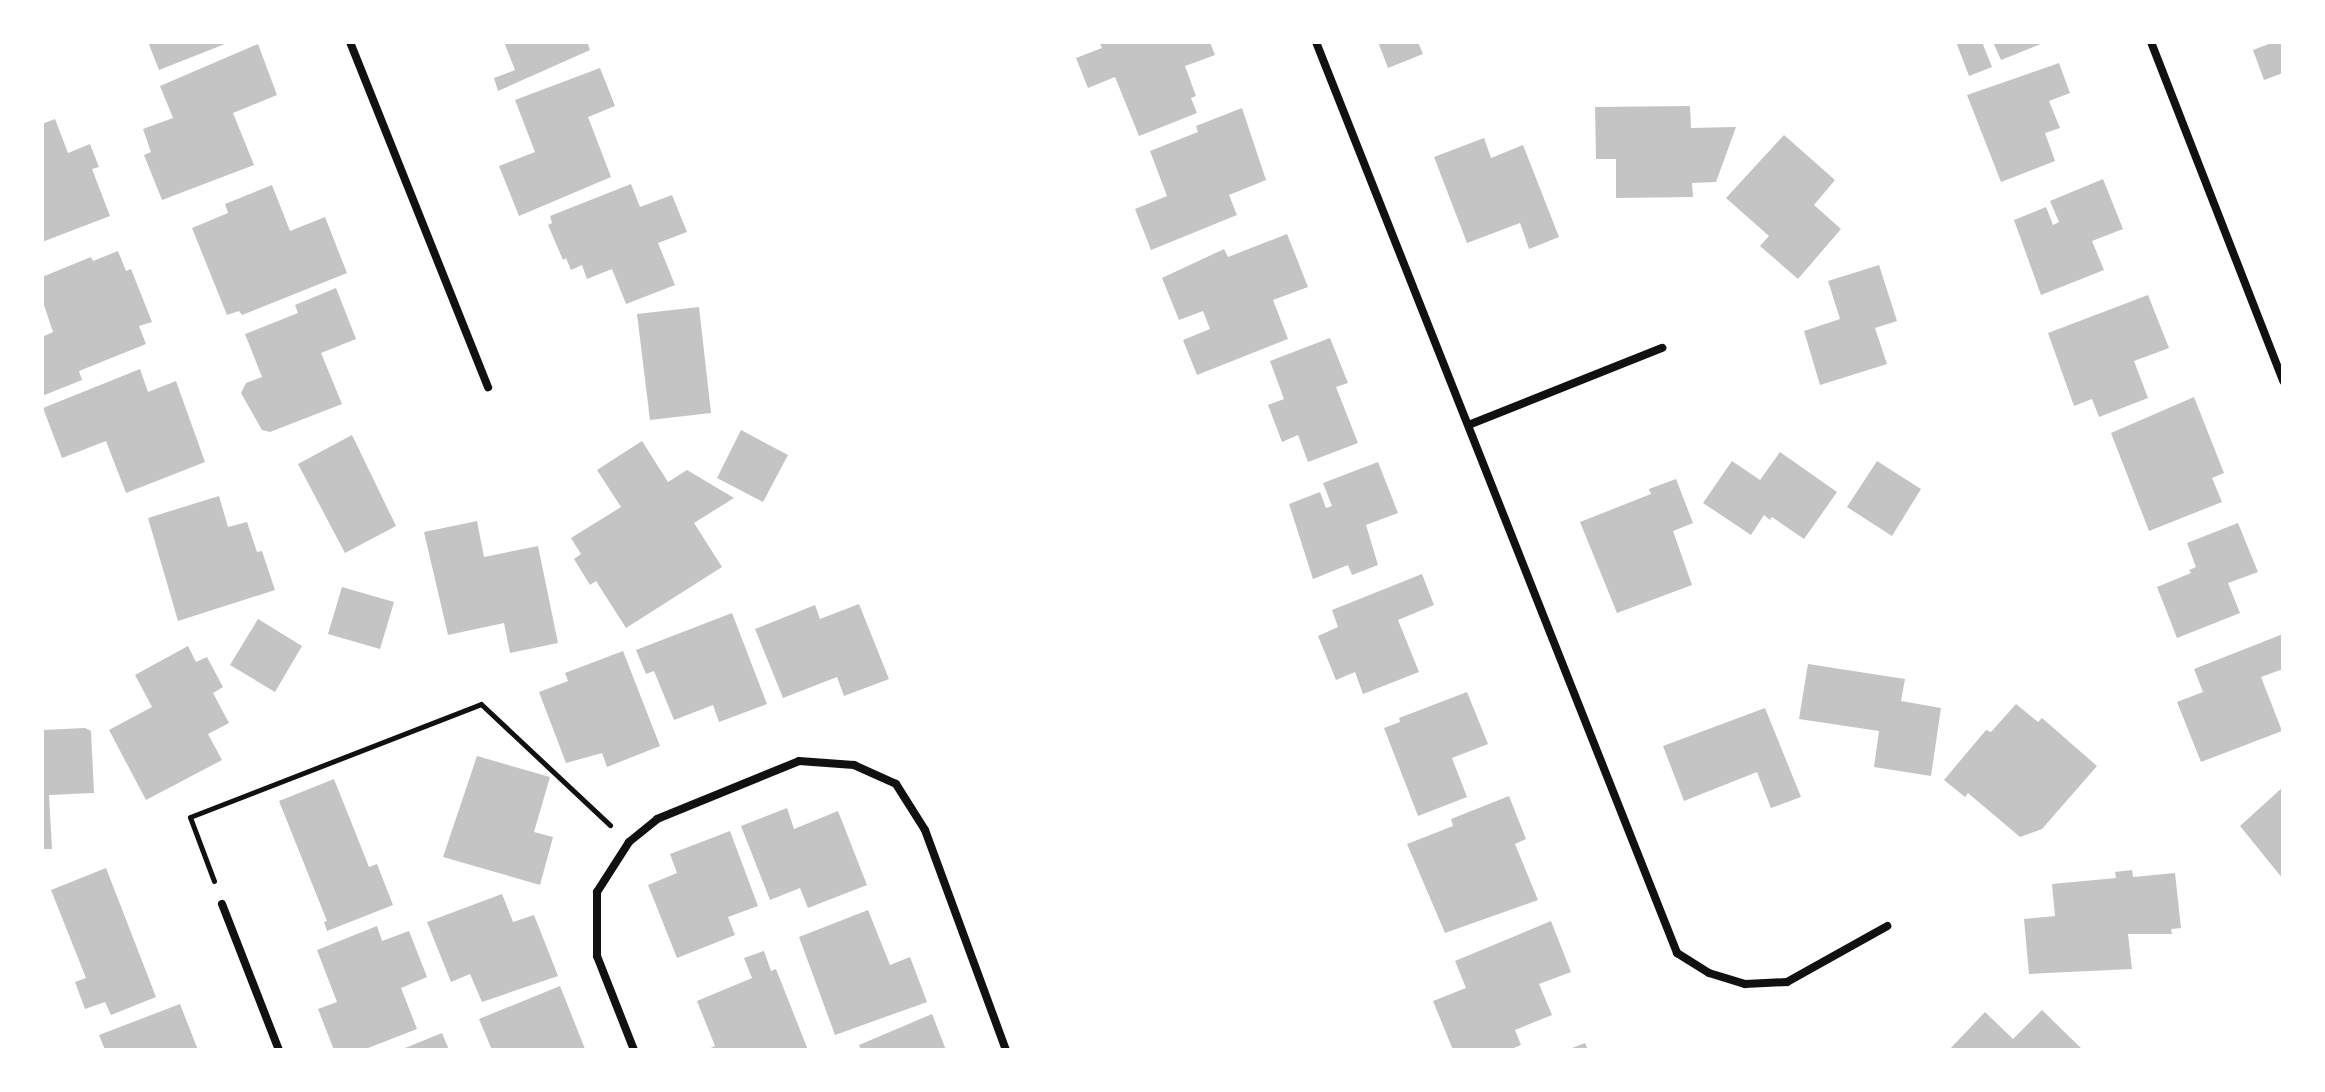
<!DOCTYPE html>
<style>
body{margin:0}
#map{position:relative;width:2325px;height:1092px;overflow:hidden;background:#fff;font-family:"Titillium Web",sans-serif}
div>[style]{position:absolute}
[style*='--x']{left:calc(var(--x)*1px);top:calc(var(--y)*1px);width:calc(var(--w)*1px);rotate:calc(var(--a)*1deg)}
.building>*{inset:0;background:#c4c4c4}
.path>*{height:5px;margin:-2.5px;padding:0 2.5px;transform-origin:2.5px;border-radius:2.5px;background:#111}
.minor>*{height:8px;margin:-4px;padding:0 4px;transform-origin:4px;border-radius:4px;background:#111}
span{translate:-50% -50%;white-space:nowrap;text-align:center;line-height:1.15;-webkit-text-stroke:8px #fff;paint-order:stroke}
.frame{position:absolute;inset:0;border:44px solid #fff;pointer-events:none}
</style>
<div id="map">
<div class="building">
<div style="clip-path:polygon(148px 42px,230px 42px,159px 70px)"></div>
<div style="clip-path:polygon(504px 42px,587px 42px,590px 50px,498px 91px,494px 78px,515px 70px)"></div>
<div style="clip-path:polygon(1099px 42px,1210px 42px,1215px 55px,1185px 66px,1196px 96px,1191px 98px,1197px 113px,1139px 136px,1115px 77px,1088px 88px,1076px 58px,1102px 48px)"></div>
<div style="clip-path:polygon(1378px 42px,1418px 42px,1423px 54px,1388px 68px)"></div>
<div style="clip-path:polygon(1956px 42px,1982px 42px,1992px 67px,1969px 76px)"></div>
<div style="clip-path:polygon(1993px 42px,2046px 42px,2001px 60px)"></div>
<div style="clip-path:polygon(2274px 42px,2283px 42px,2283px 73px,2264px 80px,2253px 50px)"></div>
<div style="clip-path:polygon(258px 44px,277px 95px,233px 113px,254px 165px,162px 200px,144px 155px,151px 152px,143px 129px,173px 118px,160px 86px)"></div>
<div style="clip-path:polygon(2059px 63px,2070px 93px,2049px 101px,2060px 128px,2045px 133px,2055px 161px,2001px 182px,1967px 95px)"></div>
<div style="clip-path:polygon(600px 68px,615px 106px,588px 117px,611px 177px,519px 216px,499px 166px,535px 152px,515px 100px)"></div>
<div style="clip-path:polygon(1690px 106px,1691px 128px,1736px 127px,1716px 182px,1692px 183px,1693px 197px,1616px 198px,1616px 159px,1596px 159px,1595px 107px)"></div>
<div style="clip-path:polygon(1242px 108px,1266px 180px,1229px 195px,1237px 215px,1151px 250px,1135px 209px,1167px 196px,1150px 151px,1198px 132px,1196px 126px)"></div>
<div style="clip-path:polygon(55px 119px,68px 153px,90px 144px,99px 167px,92px 169px,110px 216px,42px 242px,42px 124px)"></div>
<div style="clip-path:polygon(1784px 135px,1835px 180px,1814px 205px,1841px 229px,1798px 279px,1760px 246px,1769px 236px,1726px 198px)"></div>
<div style="clip-path:polygon(1484px 138px,1491px 158px,1523px 145px,1559px 237px,1529px 249px,1520px 223px,1467px 243px,1434px 157px)"></div>
<div style="clip-path:polygon(2103px 179px,2123px 229px,2092px 241px,2104px 270px,2041px 295px,2014px 220px,2046px 207px,2053px 225px,2059px 222px,2050px 201px)"></div>
<div style="clip-path:polygon(631px 184px,640px 207px,672px 195px,687px 232px,658px 243px,675px 285px,626px 304px,612px 269px,587px 279px,582px 265px,571px 270px,566px 258px,563px 260px,548px 225px,552px 223px,550px 216px)"></div>
<div style="clip-path:polygon(272px 185px,290px 231px,325px 217px,347px 273px,242px 315px,239px 311px,227px 315px,192px 228px,228px 213px,225px 204px)"></div>
<div style="clip-path:polygon(1287px 234px,1308px 287px,1273px 300px,1288px 339px,1197px 375px,1183px 340px,1210px 329px,1203px 311px,1179px 320px,1162px 278px,1224px 249px,1228px 257px)"></div>
<div style="clip-path:polygon(118px 251px,126px 271px,131px 269px,152px 322px,139px 326px,146px 344px,79px 371px,82px 380px,42px 396px,42px 337px,53px 332px,42px 299px,42px 277px,91px 257px,93px 261px)"></div>
<div style="clip-path:polygon(1879px 265px,1897px 321px,1875px 328px,1887px 364px,1820px 385px,1804px 331px,1840px 319px,1828px 281px)"></div>
<div style="clip-path:polygon(336px 288px,356px 339px,321px 353px,342px 404px,270px 432px,262px 430px,241px 393px,246px 383px,262px 377px,245px 334px,298px 313px,295px 305px)"></div>
<div style="clip-path:polygon(2148px 295px,2169px 348px,2134px 361px,2148px 398px,2099px 417px,2092px 399px,2074px 406px,2048px 333px)"></div>
<div style="clip-path:polygon(699px 307px,711px 413px,650px 420px,637px 314px)"></div>
<div style="clip-path:polygon(1330px 338px,1348px 383px,1336px 387px,1358px 443px,1308px 462px,1298px 435px,1282px 442px,1268px 405px,1284px 399px,1270px 361px)"></div>
<div style="clip-path:polygon(140px 369px,148px 392px,176px 381px,205px 462px,126px 493px,106px 441px,62px 458px,43px 408px)"></div>
<div style="clip-path:polygon(2194px 397px,2224px 473px,2212px 478px,2222px 502px,2149px 531px,2111px 433px)"></div>
<div style="clip-path:polygon(741px 430px,788px 455px,763px 502px,717px 478px)"></div>
<div style="clip-path:polygon(352px 435px,396px 526px,345px 553px,298px 464px)"></div>
<div style="clip-path:polygon(642px 441px,668px 482px,687px 470px,734px 498px,694px 523px,722px 567px,626px 628px,596px 581px,590px 585px,574px 559px,581px 554px,571px 538px,621px 507px,597px 470px)"></div>
<div style="clip-path:polygon(1780px 452px,1837px 492px,1804px 539px,1772px 517px,1770px 520px,1764px 515px,1751px 535px,1703px 503px,1732px 461px,1760px 480px)"></div>
<div style="clip-path:polygon(1877px 461px,1921px 489px,1892px 536px,1847px 507px)"></div>
<div style="clip-path:polygon(1378px 462px,1398px 513px,1366px 525px,1378px 565px,1352px 575px,1348px 565px,1313px 579px,1289px 504px,1320px 492px,1326px 508px,1332px 506px,1323px 483px)"></div>
<div style="clip-path:polygon(1676px 479px,1693px 523px,1673px 531px,1692px 585px,1617px 613px,1580px 522px,1651px 494px,1649px 489px)"></div>
<div style="clip-path:polygon(219px 496px,228px 527px,247px 522px,257px 552px,262px 551px,275px 590px,178px 621px,148px 518px)"></div>
<div style="clip-path:polygon(477px 521px,484px 557px,538px 546px,558px 643px,510px 653px,504px 623px,448px 635px,424px 532px)"></div>
<div style="clip-path:polygon(2238px 523px,2258px 572px,2228px 583px,2240px 613px,2177px 638px,2157px 587px,2191px 573px,2189px 570px,2196px 567px,2187px 543px)"></div>
<div style="clip-path:polygon(1422px 574px,1434px 605px,1398px 620px,1419px 672px,1363px 694px,1355px 672px,1336px 680px,1318px 636px,1338px 627px,1332px 610px)"></div>
<div style="clip-path:polygon(342px 587px,394px 602px,380px 649px,328px 634px)"></div>
<div style="clip-path:polygon(859px 604px,889px 679px,844px 696px,837px 677px,783px 698px,755px 629px,815px 605px,820px 619px)"></div>
<div style="clip-path:polygon(732px 613px,767px 704px,719px 722px,713px 705px,674px 720px,654px 671px,646px 674px,636px 650px)"></div>
<div style="clip-path:polygon(258px 619px,302px 646px,275px 692px,230px 665px)"></div>
<div style="clip-path:polygon(2283px 634px,2283px 669px,2261px 677px,2282px 731px,2201px 762px,2177px 702px,2203px 692px,2194px 669px)"></div>
<div style="clip-path:polygon(188px 646px,196px 662px,207px 657px,223px 687px,213px 693px,229px 723px,208px 734px,222px 760px,146px 800px,109px 730px,152px 707px,135px 675px)"></div>
<div style="clip-path:polygon(623px 651px,660px 746px,607px 767px,602px 753px,566px 763px,539px 692px,568px 681px,565px 673px)"></div>
<div style="clip-path:polygon(1808px 664px,1905px 679px,1901px 701px,1941px 708px,1931px 776px,1874px 767px,1879px 731px,1799px 719px)"></div>
<div style="clip-path:polygon(1467px 692px,1488px 744px,1452px 758px,1467px 797px,1418px 816px,1384px 728px,1400px 722px,1399px 718px)"></div>
<div style="clip-path:polygon(2016px 704px,2038px 722px,2042px 718px,2097px 766px,2042px 829px,2020px 837px,1968px 793px,1965px 797px,1944px 780px,1986px 730px,1991px 732px)"></div>
<div style="clip-path:polygon(1765px 708px,1801px 797px,1771px 808px,1757px 772px,1684px 801px,1663px 746px)"></div>
<div style="clip-path:polygon(85px 728px,91px 731px,94px 793px,49px 795px,52px 849px,42px 849px,42px 730px)"></div>
<div style="clip-path:polygon(477px 756px,550px 777px,534px 832px,553px 837px,540px 885px,443px 857px)"></div>
<div style="clip-path:polygon(334px 779px,369px 867px,377px 864px,393px 905px,327px 931px,324px 922px,327px 921px,279px 801px)"></div>
<div style="clip-path:polygon(2283px 787px,2283px 879px,2240px 826px)"></div>
<div style="clip-path:polygon(1509px 796px,1526px 839px,1515px 844px,1538px 900px,1445px 933px,1407px 844px,1453px 826px,1451px 819px)"></div>
<div style="clip-path:polygon(787px 808px,794px 829px,838px 811px,867px 885px,808px 908px,800px 888px,770px 900px,741px 826px)"></div>
<div style="clip-path:polygon(730px 831px,758px 906px,728px 917px,735px 935px,677px 958px,648px 885px,677px 873px,670px 854px)"></div>
<div style="clip-path:polygon(106px 868px,156px 997px,111px 1015px,105px 1002px,85px 1009px,75px 982px,86px 978px,51px 890px)"></div>
<div style="clip-path:polygon(2132px 870px,2133px 877px,2175px 873px,2181px 928px,2171px 929px,2172px 934px,2128px 934px,2132px 969px,2029px 974px,2024px 919px,2055px 916px,2052px 884px,2116px 878px,2115px 872px)"></div>
<div style="clip-path:polygon(502px 894px,513px 922px,534px 915px,558px 976px,482px 1002px,470px 974px,451px 982px,427px 922px)"></div>
<div style="clip-path:polygon(868px 910px,890px 965px,910px 957px,927px 1002px,835px 1035px,799px 937px)"></div>
<div style="clip-path:polygon(1551px 921px,1571px 972px,1539px 984px,1552px 1015px,1515px 1030px,1521px 1045px,1509px 1050px,1453px 1050px,1433px 1001px,1466px 988px,1455px 961px)"></div>
<div style="clip-path:polygon(377px 926px,382px 941px,409px 931px,427px 977px,401px 988px,417px 1029px,363px 1050px,334px 1050px,318px 1009px,337px 1002px,317px 950px)"></div>
<div style="clip-path:polygon(764px 951px,771px 971px,776px 969px,808px 1050px,706px 1050px,715px 1046px,697px 1001px,752px 978px,744px 958px)"></div>
<div style="clip-path:polygon(560px 986px,585px 1049px,492px 1050px,479px 1019px)"></div>
<div style="clip-path:polygon(180px 1004px,198px 1050px,105px 1050px,99px 1035px)"></div>
<div style="clip-path:polygon(2042px 1010px,2083px 1050px,1949px 1050px,1985px 1012px,2013px 1039px)"></div>
<div style="clip-path:polygon(932px 1014px,946px 1050px,861px 1050px,859px 1045px)"></div>
<div style="clip-path:polygon(442px 1033px,449px 1050px,400px 1050px)"></div>
<div style="clip-path:polygon(1585px 1043px,1588px 1050px,1567px 1050px)"></div>
</div>
<div class="path">
<div style="--x:214;--y:881;--w:68;--a:-110.6"></div>
<div style="--x:190;--y:817;--w:312;--a:-21.2"></div>
<div style="--x:481;--y:704;--w:177;--a:43.2"></div>
</div>
<div class="minor">
<div style="--x:350;--y:42;--w:372;--a:68.2"></div>
<div style="--x:1316;--y:42;--w:980;--a:68.38"></div>
<div style="--x:1677;--y:953;--w:38;--a:32"></div>
<div style="--x:1709;--y:973;--w:38;--a:17"></div>
<div style="--x:1745;--y:984;--w:42;--a:-2.7"></div>
<div style="--x:1787;--y:982;--w:115;--a:-29.2"></div>
<div style="--x:2151;--y:42;--w:364;--a:68.7"></div>
<div style="--x:1471;--y:424;--w:206;--a:-21.7"></div>
<div style="--x:222;--y:904;--w:157;--a:68.7"></div>
<div style="--x:634;--y:1050;--w:101;--a:-111.5"></div>
<div style="--x:597;--y:956;--w:64;--a:-90"></div>
<div style="--x:597;--y:892;--w:59;--a:-57.4"></div>
<div style="--x:629;--y:842;--w:36;--a:-39"></div>
<div style="--x:657;--y:819;--w:153;--a:-22.2"></div>
<div style="--x:799;--y:761;--w:55;--a:4.2"></div>
<div style="--x:854;--y:765;--w:46;--a:24.3"></div>
<div style="--x:896;--y:784;--w:54;--a:57.8"></div>
<div style="--x:925;--y:830;--w:234;--a:69.8"></div>
</div>
<div class="frame"></div>
</div>
